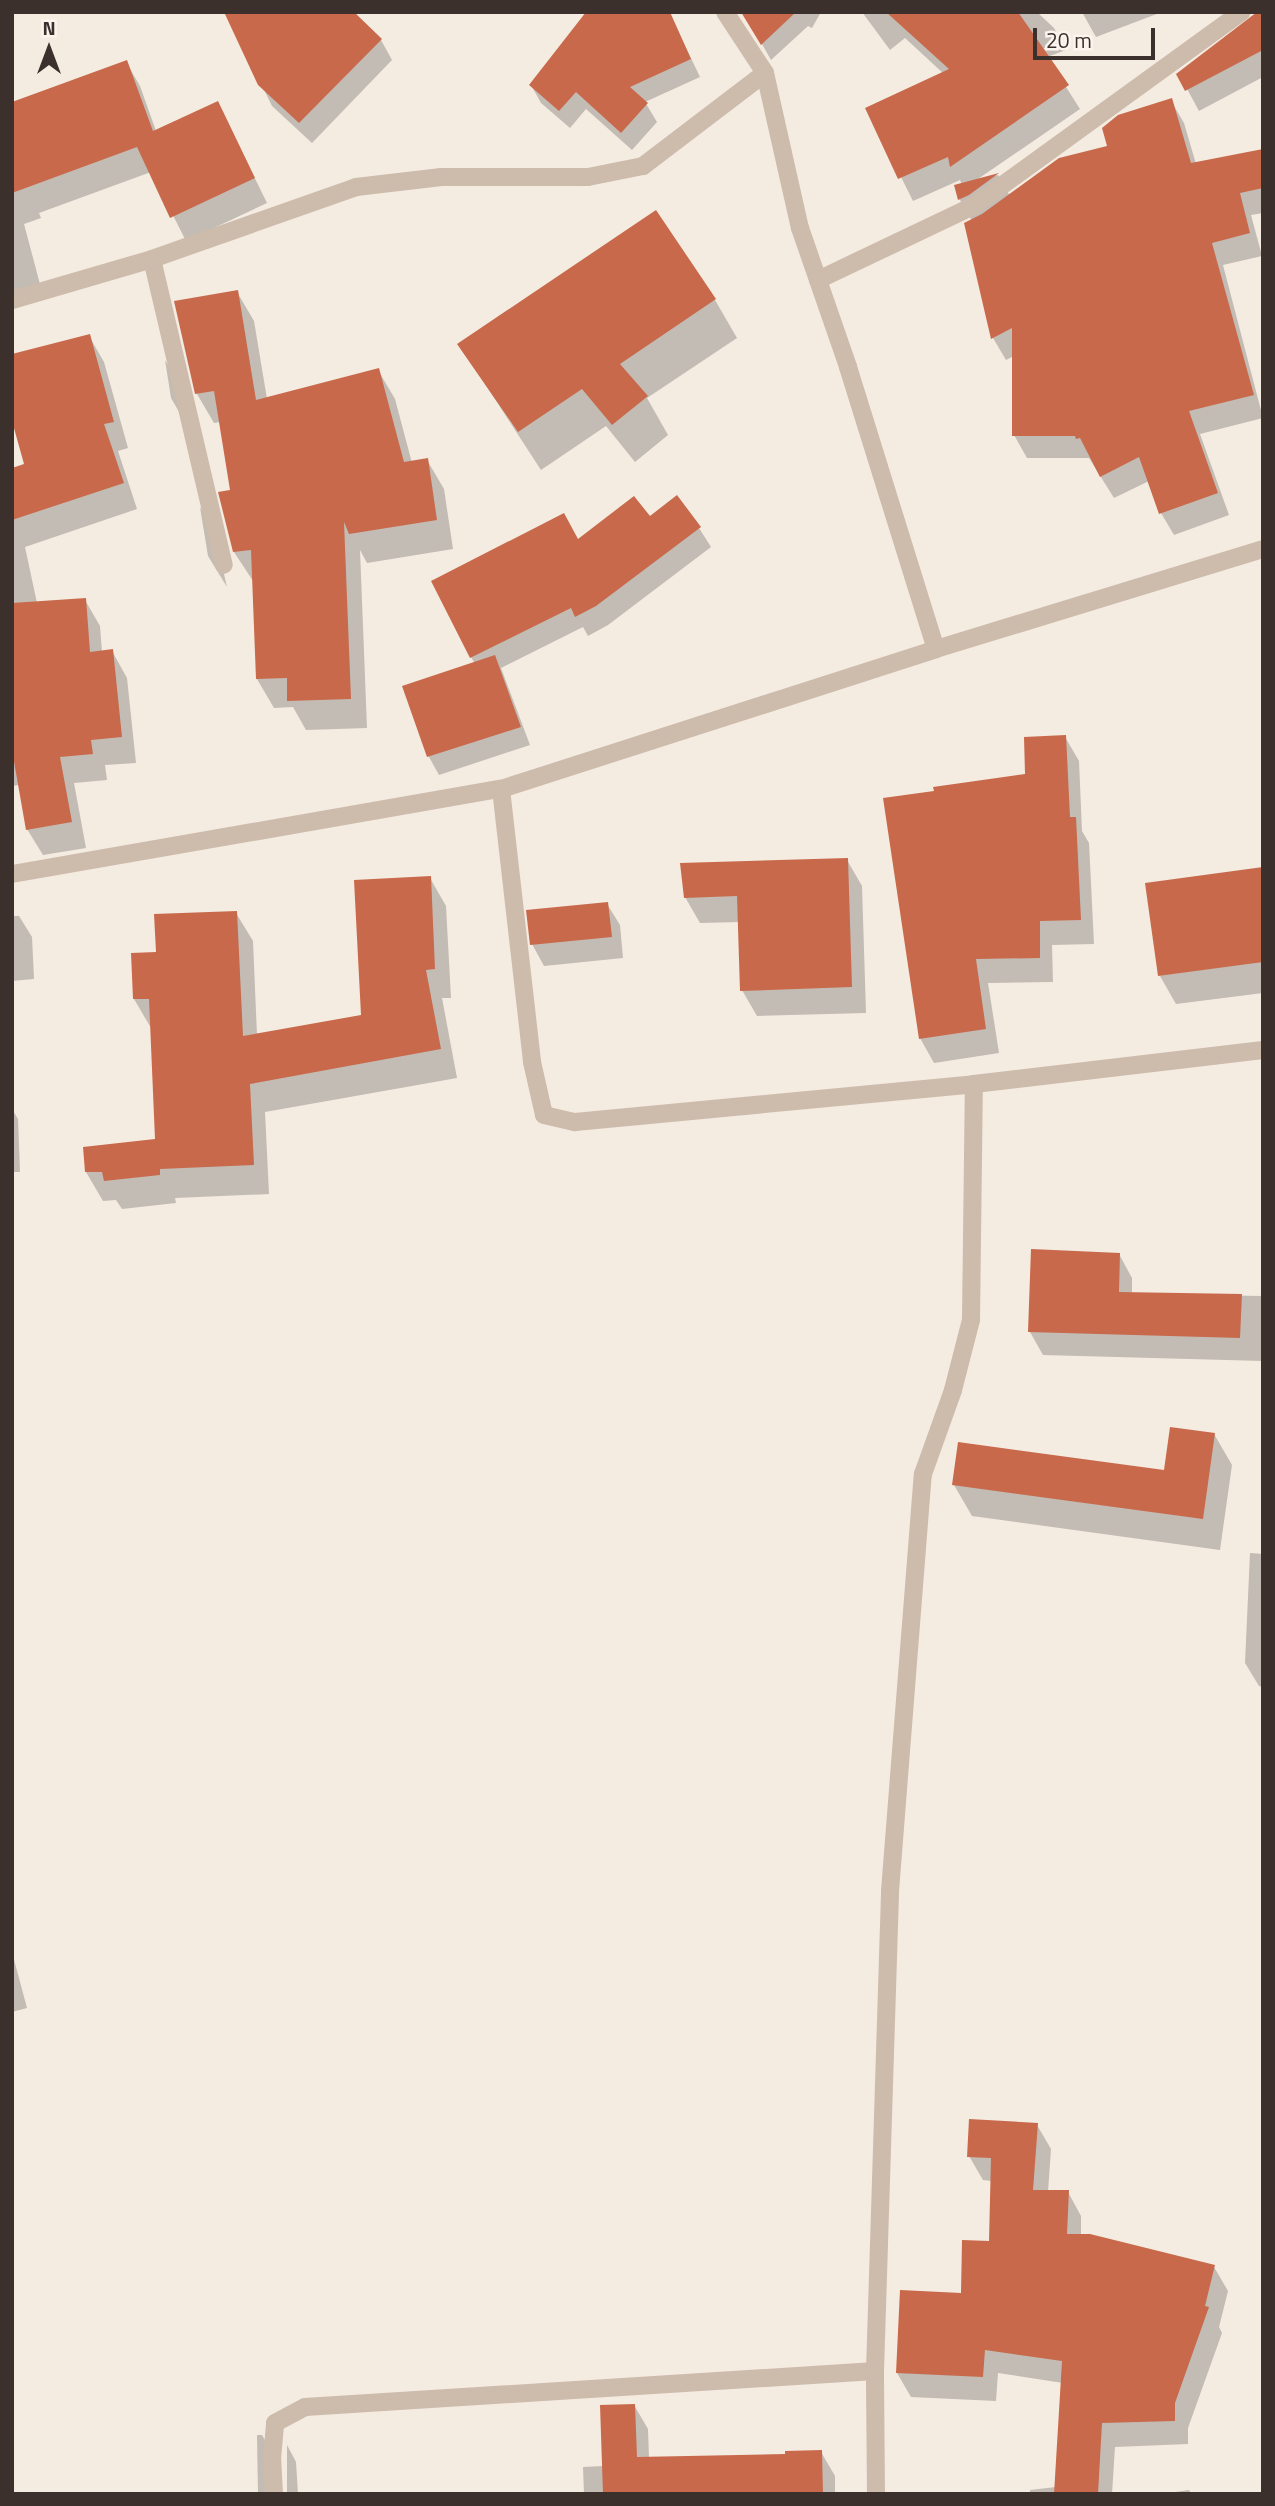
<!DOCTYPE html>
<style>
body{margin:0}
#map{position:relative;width:1275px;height:2506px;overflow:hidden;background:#f4ebe1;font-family:"Titillium Web",sans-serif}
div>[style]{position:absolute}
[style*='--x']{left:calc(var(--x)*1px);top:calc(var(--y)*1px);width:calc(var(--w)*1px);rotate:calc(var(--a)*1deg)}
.shadow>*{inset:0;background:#0003}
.building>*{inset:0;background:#c8694b}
.minor>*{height:18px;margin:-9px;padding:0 9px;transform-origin:9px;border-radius:9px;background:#cdbbac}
span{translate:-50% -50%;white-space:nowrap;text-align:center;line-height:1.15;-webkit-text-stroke:7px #fbf5ee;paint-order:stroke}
.frame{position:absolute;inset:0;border:14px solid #3b302b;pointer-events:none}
.north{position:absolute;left:14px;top:14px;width:70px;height:70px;-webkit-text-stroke:5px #fbf5ee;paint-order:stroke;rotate:0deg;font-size:19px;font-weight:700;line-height:28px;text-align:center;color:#3b302b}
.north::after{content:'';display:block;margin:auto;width:24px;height:32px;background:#3b302b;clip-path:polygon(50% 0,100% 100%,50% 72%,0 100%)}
.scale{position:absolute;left:1033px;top:28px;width:122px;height:32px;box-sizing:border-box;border:4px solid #3b302b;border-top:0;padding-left:9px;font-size:21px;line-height:24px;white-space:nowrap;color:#3b302b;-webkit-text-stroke:5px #fbf5ee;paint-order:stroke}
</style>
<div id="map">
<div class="shadow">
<div style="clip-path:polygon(226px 12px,360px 12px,355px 16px,381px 40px,392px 60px,312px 143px,272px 106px)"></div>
<div style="clip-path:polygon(669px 12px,700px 77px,645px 102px,657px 122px,632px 150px,586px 109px,570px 128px,541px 103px,531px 85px)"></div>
<div style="clip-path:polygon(744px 12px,821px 12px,812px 28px,808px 26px,771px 60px)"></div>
<div style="clip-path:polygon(862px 12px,1037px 12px,1054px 28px,1066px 50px,1047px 57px,1080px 109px,975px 181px,998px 175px,1010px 196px,1110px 147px,1171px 101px,1184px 123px,1196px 164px,1263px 150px,1263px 213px,1251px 215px,1262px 256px,1223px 265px,1263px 418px,1200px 434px,1229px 515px,1174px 535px,1161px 513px,1149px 481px,1114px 498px,1089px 458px,1027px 458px,1014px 435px,1014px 356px,1006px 360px,993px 338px,966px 224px,972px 221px,960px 200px,956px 186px,962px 185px,960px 180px,913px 201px,867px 109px,944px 74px,905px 38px,890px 50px)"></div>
<div style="clip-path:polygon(1082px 12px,1162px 12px,1096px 37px)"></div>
<div style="clip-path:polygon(1263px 12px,1263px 77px,1199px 111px,1179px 74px)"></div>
<div style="clip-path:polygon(126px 62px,140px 86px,156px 131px,218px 103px,267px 203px,186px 241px,151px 172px,39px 213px,41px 218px,24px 224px,41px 288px,12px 296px,12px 104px)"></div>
<div style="clip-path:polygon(237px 292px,254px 321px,267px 399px,378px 370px,395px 399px,412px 463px,427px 460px,444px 489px,453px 549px,367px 563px,360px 550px,367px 728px,306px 730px,293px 707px,274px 708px,257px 679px,253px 581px,234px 552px,232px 491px,220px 422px,214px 423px,197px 394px)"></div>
<div style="clip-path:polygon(715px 300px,737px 338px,647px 398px,668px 435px,635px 462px,606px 426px,541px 470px,459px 344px)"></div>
<div style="clip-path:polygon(89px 336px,104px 362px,128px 448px,118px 451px,137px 509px,25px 547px,37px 603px,85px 600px,100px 626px,102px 652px,112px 651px,127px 678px,136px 763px,105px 765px,107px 780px,74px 783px,86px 848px,43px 855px,27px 829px,19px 785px,12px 786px,12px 470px,26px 466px)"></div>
<div style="clip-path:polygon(165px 360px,179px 384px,185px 422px,171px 398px)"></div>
<div style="clip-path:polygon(200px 507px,214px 531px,227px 587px,208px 556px)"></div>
<div style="clip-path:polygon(649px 518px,699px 528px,711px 547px,608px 625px,588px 636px,583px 627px,501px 668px,530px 745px,439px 775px,429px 757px,404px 687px,475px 664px,471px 657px,578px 541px)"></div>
<div style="clip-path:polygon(1065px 737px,1079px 761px,1082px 831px,1089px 843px,1094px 944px,1052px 945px,1053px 982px,988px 983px,999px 1053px,934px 1063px,920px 1038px,936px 793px,1027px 775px)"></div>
<div style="clip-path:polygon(847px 860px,862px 886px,866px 1013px,757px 1016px,742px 990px,740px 922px,700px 923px,685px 897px)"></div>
<div style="clip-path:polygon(1263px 868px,1263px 993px,1176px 1004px,1160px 976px)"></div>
<div style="clip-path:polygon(430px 878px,446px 906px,451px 998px,442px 998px,457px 1078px,265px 1112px,269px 1194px,175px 1198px,176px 1203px,122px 1209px,116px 1200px,103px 1201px,86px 1172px,157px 1140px,151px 1028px,134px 999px,158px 953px,236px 913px,253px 941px,257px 1035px,363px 1017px)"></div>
<div style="clip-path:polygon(607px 904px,620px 925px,623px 958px,544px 966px,532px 944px)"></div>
<div style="clip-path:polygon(12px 916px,19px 916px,32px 937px,34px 979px,12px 981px)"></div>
<div style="clip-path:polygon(12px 1109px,18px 1119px,20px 1172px,12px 1172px)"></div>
<div style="clip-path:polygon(1119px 1254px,1132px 1278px,1132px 1294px,1263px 1296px,1263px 1361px,1043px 1355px,1030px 1332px)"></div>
<div style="clip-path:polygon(1214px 1434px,1232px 1465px,1220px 1550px,972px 1516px,954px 1485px,1165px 1472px)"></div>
<div style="clip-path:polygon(1250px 1553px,1263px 1554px,1263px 1687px,1259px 1686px,1245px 1663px)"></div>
<div style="clip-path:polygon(12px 1952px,27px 2008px,12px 2012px)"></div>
<div style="clip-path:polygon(1037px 2125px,1051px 2149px,1048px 2192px,1068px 2192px,1081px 2216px,1081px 2236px,1214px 2267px,1228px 2291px,1219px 2327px,1222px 2333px,1188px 2428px,1188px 2444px,1115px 2447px,1112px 2494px,1030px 2494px,1030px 2490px,1056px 2487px,1063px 2383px,998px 2373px,996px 2401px,911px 2397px,897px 2373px,963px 2295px,990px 2242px,992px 2181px,983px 2180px,969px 2156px)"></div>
<div style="clip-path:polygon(634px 2405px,648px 2429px,649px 2458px,787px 2456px,821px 2452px,835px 2476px,835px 2494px,584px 2494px,583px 2467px,604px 2466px)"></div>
<div style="clip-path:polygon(257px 2435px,262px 2435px,274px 2456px,274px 2494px,258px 2494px)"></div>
<div style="clip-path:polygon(287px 2445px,296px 2462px,298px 2494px,287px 2494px)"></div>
<div style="clip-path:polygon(1189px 2490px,1192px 2494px,1161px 2494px)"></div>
</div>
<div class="building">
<div style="clip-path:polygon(224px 12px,354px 12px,382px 39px,299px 123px,258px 85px)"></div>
<div style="clip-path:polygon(586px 12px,670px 12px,691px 59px,630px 87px,648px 103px,621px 133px,576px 92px,559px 111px,529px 85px)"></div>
<div style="clip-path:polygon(741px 12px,796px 12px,761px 45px)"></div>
<div style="clip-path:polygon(886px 12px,1018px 12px,1069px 85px,950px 167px,948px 157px,898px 179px,865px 108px,949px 69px)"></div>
<div style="clip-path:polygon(1257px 12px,1263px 12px,1263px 50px,1185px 91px,1176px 74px)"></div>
<div style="clip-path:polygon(127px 60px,153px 131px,218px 101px,255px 178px,170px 218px,137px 147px,12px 193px,12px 102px)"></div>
<div style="clip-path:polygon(1172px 98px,1191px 163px,1263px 149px,1263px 188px,1240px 193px,1250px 233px,1212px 243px,1254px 395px,1189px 411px,1218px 493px,1159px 514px,1139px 457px,1100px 477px,1080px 438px,1076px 439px,1075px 436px,1012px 436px,1012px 328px,991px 339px,964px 223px,982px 214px,1059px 158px,1107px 146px,1102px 128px,1118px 115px)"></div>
<div style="clip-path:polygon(999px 173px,969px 195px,958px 200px,954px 185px)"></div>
<div style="clip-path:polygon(656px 210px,716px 299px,620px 364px,648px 396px,612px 425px,582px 389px,518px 432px,457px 344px)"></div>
<div style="clip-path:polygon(238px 290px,256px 400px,379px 368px,404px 462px,428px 458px,437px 520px,349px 534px,344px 522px,351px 699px,287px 701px,287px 678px,256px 679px,251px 550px,233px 552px,218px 492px,230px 490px,214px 391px,195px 394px,174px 301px)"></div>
<div style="clip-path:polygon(90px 334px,114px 422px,104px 424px,124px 483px,12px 520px,12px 468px,24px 464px,12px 421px,12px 354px)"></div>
<div style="clip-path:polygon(677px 495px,701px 527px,596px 606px,575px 617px,571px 608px,470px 658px,431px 581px,564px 513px,578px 539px,634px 496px,650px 516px)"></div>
<div style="clip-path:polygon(86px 598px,90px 652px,113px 649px,122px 737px,91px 740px,93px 754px,60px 757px,72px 822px,26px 830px,12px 750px,12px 603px)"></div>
<div style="clip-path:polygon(495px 655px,521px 727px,427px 757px,402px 686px)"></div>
<div style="clip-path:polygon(1066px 735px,1070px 817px,1076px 817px,1081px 920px,1040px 921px,1040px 958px,976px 959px,986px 1029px,919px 1039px,883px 798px,934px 791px,933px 787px,1025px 774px,1024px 737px)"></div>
<div style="clip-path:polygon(848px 858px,852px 987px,740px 991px,737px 896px,684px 898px,680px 863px)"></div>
<div style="clip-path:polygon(1263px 867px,1263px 962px,1158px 976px,1145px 883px)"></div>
<div style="clip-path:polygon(431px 876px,435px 969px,426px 970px,441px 1049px,250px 1084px,254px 1165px,160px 1169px,160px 1175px,104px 1181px,102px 1172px,85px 1172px,83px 1147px,155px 1139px,149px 999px,133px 999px,131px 953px,156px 952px,154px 914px,237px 911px,243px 1036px,361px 1015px,354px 880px)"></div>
<div style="clip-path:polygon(608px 902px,612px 937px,530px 945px,526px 910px)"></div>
<div style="clip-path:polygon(1031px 1249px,1120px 1253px,1119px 1292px,1242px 1294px,1240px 1338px,1028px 1332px)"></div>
<div style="clip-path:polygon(1170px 1427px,1215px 1433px,1203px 1519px,952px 1485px,958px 1442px,1164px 1470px)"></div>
<div style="clip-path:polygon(969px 2119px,1038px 2123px,1033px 2190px,1069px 2190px,1067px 2234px,1090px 2234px,1215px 2265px,1205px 2306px,1209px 2307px,1175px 2403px,1175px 2421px,1102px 2423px,1098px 2494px,1054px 2494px,1062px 2361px,985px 2350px,983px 2377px,896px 2373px,900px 2290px,961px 2293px,962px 2240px,989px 2241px,991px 2158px,967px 2157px)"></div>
<div style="clip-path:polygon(635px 2404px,637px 2457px,785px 2454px,785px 2451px,822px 2450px,823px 2494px,603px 2494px,600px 2405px)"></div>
</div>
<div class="minor">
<div style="--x:725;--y:12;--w:73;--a:56.7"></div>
<div style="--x:765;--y:73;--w:159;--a:77.3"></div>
<div style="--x:800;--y:228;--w:147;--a:70.9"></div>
<div style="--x:848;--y:367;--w:295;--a:72.7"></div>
<div style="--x:152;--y:259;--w:314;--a:76.8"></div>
<div style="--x:818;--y:280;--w:174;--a:-25.5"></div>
<div style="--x:975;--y:205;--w:329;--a:-35.9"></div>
<div style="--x:12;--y:300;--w:146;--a:-16.3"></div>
<div style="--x:152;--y:259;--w:216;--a:-19.4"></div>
<div style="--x:356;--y:187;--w:86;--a:-6.7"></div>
<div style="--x:441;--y:177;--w:147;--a:0"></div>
<div style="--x:588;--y:177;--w:56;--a:-11.3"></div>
<div style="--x:643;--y:166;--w:153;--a:-37.3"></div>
<div style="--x:501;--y:789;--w:275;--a:83.5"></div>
<div style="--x:532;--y:1062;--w:54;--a:77.2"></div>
<div style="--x:544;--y:1115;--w:32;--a:13"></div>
<div style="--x:575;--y:1122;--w:401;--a:-5.4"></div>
<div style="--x:974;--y:1084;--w:291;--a:-6.7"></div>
<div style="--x:12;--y:874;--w:496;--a:-9.9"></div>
<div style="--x:501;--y:789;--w:457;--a:-17.8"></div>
<div style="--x:936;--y:649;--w:342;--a:-17"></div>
<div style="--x:274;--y:2494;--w:35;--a:-93"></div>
<div style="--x:272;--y:2459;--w:36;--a:-85"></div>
<div style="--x:275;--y:2423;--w:34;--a:-28"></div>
<div style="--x:305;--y:2407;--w:571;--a:-3.61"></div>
<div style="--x:876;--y:2494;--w:123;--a:-90.5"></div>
<div style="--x:875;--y:2371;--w:480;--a:-88.2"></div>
<div style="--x:890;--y:1891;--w:418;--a:-85.5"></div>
<div style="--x:923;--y:1474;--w:89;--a:-70.3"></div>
<div style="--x:953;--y:1390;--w:72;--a:-75.6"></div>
<div style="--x:971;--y:1320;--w:236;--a:-89.3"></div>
</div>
<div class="frame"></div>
<div class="north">N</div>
<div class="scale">20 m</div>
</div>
